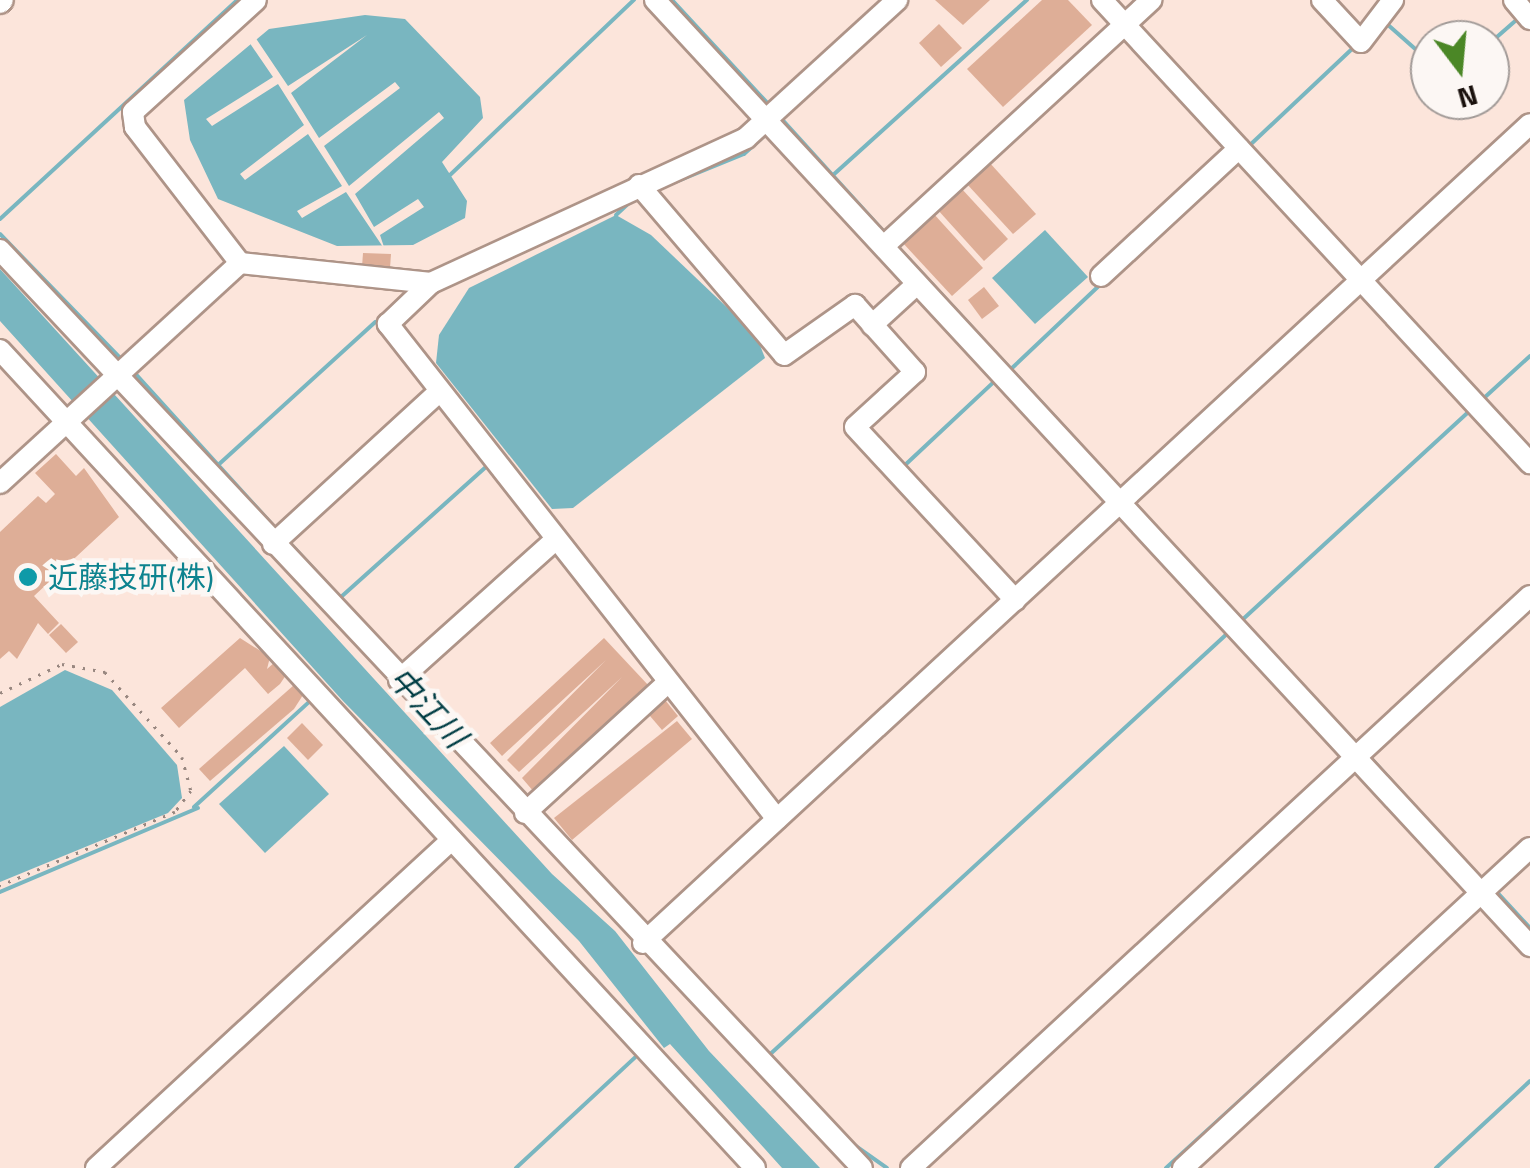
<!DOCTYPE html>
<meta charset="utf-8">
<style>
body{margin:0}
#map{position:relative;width:1530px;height:1168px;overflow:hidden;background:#fce5db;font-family:"Titillium Web","Noto Sans JP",sans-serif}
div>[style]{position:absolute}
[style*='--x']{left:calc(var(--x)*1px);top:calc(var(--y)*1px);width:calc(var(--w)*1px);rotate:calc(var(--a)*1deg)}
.water>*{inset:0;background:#79b6c0}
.pier>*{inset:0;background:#fce5db}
.stream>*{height:4px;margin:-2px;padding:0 2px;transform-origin:2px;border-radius:2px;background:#79b6c0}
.building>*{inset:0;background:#deae97}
.path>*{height:2.5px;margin-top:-1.25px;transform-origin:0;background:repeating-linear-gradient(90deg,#988780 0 2.5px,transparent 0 10.5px)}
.roads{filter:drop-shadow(2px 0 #ae9488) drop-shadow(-2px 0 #ae9488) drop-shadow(0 2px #ae9488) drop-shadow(0 -2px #ae9488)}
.minor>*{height:20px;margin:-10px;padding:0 10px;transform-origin:10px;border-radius:10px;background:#fff}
.dots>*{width:28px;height:28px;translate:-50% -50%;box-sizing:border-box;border:5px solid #fcf7f4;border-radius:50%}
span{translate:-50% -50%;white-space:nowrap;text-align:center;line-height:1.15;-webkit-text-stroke:9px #fcf7f4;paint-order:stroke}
.culture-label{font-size:30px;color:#0d838f}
.left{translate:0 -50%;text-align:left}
.water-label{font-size:32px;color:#003d44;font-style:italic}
.north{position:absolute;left:1410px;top:20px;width:100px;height:100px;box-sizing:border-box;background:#fcf7f4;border:2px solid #a29b98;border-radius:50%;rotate:164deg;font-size:28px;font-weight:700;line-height:40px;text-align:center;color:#1a110d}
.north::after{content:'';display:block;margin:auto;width:35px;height:45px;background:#4b8726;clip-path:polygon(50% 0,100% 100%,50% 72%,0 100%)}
</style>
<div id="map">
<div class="water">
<div style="clip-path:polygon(365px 15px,405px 19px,480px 97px,483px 118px,442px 162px,467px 201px,465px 218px,413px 245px,337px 246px,218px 199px,190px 140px,184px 100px,269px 29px)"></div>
<div style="clip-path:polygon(616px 215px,651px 235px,756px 335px,765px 358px,573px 508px,552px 509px,436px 363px,439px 335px,469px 288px)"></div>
<div style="clip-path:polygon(1045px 230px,1088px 277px,1035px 324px,992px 278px)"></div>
<div style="clip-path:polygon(0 269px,552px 874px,615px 931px,709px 1051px,820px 1168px,782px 1168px,670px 1044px,664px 1048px,579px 941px,343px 701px,0 321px)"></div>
<div style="clip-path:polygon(65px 670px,112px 690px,177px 765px,182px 798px,168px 813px,0 882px,0 707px)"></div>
<div style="clip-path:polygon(284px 746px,329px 794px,265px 853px,219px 804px)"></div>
</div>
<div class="pier">
<div style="clip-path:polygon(367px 35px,291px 93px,319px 138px,395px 82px,400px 88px,324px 146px,349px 186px,439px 112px,444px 118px,355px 194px,374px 227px,418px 199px,424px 207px,380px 235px,385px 250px,346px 192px,302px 218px,297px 211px,342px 186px,308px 134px,245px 180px,240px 174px,304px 125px,278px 84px,212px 126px,206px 119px,273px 77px,249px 42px,255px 37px,288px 86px)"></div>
</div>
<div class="stream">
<div style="--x:672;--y:0;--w:146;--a:47.2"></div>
<div style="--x:1387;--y:24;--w:57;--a:41.5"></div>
<div style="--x:1490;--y:43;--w:41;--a:-41.1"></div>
<div style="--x:779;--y:116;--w:161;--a:47.8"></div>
<div style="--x:1250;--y:145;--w:143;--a:-43.3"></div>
<div style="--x:1354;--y:47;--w:15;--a:0"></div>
<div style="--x:450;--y:175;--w:254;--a:-43.6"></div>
<div style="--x:832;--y:176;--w:263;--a:-42.1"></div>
<div style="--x:668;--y:185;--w:82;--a:-22.2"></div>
<div style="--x:744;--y:154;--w:30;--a:-42"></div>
<div style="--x:616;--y:215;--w:21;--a:-43"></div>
<div style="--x:0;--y:219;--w:323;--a:-42.7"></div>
<div style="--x:0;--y:234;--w:174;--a:45.9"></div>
<div style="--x:896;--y:245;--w:125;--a:47.3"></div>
<div style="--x:995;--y:352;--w:122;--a:47.3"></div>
<div style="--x:1011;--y:369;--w:124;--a:-43.4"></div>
<div style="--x:133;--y:371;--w:217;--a:47.8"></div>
<div style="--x:1484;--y:398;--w:62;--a:-42.4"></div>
<div style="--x:217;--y:466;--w:214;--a:-42.3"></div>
<div style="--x:904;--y:466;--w:126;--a:-43.1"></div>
<div style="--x:288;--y:541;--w:150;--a:47.2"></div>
<div style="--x:341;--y:597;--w:195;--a:-41.9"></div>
<div style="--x:1241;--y:621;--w:310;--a:-42.6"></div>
<div style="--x:1369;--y:756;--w:168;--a:47.7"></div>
<div style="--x:194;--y:807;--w:157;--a:-42.4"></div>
<div style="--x:1496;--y:891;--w:50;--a:47.4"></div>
<div style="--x:0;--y:892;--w:215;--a:-23"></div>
<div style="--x:766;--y:1058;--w:631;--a:-42.62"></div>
<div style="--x:850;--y:1142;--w:45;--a:35.1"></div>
<div style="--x:516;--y:1168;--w:171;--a:-42.9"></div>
<div style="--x:1166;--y:1168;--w:298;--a:-42.4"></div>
<div style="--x:1436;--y:1168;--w:128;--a:-42.8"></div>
</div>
<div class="building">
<div style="clip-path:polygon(935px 0,990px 0,963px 25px)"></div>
<div style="clip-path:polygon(1042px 0,1068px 0,1092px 25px,1003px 107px,967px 69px)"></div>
<div style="clip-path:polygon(939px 24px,962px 48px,941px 67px,919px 43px)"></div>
<div style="clip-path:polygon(989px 162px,1036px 214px,1013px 234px,966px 183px)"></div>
<div style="clip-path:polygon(961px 188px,1008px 239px,984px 261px,937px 209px)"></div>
<div style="clip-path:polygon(933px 213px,983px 268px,952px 296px,902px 242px)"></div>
<div style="clip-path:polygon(363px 253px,391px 254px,390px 268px,362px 267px)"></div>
<div style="clip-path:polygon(984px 287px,999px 306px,982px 319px,968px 300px)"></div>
<div style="clip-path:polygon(56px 454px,76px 476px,84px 468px,119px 517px,34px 596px,59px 623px,48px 634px,38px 623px,17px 659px,9px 651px,0 659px,0 532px,38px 496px,46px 503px,55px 494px,35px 473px)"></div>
<div style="clip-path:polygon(61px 624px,78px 642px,66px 653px,49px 635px)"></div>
<div style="clip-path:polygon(240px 638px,270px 657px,267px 669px,275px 662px,286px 675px,280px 684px,268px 694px,245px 668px,179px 728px,161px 708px)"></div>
<div style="clip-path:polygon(604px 638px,649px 686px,534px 792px,522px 778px,622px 677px,519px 772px,507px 760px,606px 660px,502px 756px,490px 743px)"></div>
<div style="clip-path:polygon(294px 685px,303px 695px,294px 709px,210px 781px,199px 769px)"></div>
<div style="clip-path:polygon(661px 695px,678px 716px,662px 730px,644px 709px)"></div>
<div style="clip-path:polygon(677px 721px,692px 739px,572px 840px,554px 818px)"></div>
<div style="clip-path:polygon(302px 723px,323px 745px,308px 760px,287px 738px)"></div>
</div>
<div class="path">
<div style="--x:0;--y:693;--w:68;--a:-25.1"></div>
<div style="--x:62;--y:664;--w:44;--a:10.5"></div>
<div style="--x:105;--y:672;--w:115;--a:47.8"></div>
<div style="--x:182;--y:757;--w:35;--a:75"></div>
<div style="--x:191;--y:791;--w:26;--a:127"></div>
<div style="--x:175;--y:812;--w:190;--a:157.1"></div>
</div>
<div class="roads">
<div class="minor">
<div style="--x:655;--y:0;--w:1289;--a:47.23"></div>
<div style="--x:1102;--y:0;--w:631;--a:47.25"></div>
<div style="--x:1322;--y:0;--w:57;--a:47.1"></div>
<div style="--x:1361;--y:42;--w:53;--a:-52.7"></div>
<div style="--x:1514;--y:0;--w:25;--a:50"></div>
<div style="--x:0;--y:3;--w:4;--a:-45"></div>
<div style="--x:639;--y:185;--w:223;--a:49.5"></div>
<div style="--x:784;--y:355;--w:87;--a:-35.2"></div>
<div style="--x:855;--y:305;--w:90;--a:48.2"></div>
<div style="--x:915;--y:372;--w:81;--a:137.5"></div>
<div style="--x:855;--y:427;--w:236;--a:47.2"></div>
<div style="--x:885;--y:245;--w:362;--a:-42.6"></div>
<div style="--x:0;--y:250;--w:1259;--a:46.8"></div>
<div style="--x:240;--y:263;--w:172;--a:-127.7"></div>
<div style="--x:135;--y:127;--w:15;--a:-98"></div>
<div style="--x:133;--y:112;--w:166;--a:-42.3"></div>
<div style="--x:1101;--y:276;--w:188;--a:-42.8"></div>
<div style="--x:872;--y:325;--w:61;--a:-42.3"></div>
<div style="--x:0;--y:350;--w:1113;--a:47.29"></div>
<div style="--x:0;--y:483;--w:326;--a:-42.5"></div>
<div style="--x:240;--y:263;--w:192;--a:6"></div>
<div style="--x:273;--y:544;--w:225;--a:-42.5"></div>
<div style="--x:399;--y:680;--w:208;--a:-41.9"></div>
<div style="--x:525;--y:813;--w:188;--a:-42.4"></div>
<div style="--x:777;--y:819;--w:630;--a:-128.16"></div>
<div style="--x:388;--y:324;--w:59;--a:-43.6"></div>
<div style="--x:431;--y:283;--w:347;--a:-24.7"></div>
<div style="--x:746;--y:138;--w:205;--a:-42.4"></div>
<div style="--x:643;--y:943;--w:1207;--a:-42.72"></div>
<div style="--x:96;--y:1168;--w:484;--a:-42.7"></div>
<div style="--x:911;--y:1168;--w:843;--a:-42.74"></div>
<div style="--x:1183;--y:1168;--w:472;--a:-42.7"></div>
</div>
</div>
<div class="dots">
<div style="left:28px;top:577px;background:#0f9aa8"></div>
</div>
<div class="culture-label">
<span class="left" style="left:48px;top:577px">近藤技研(株)</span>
</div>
<div class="water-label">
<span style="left:428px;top:707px;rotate:47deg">中江川</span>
</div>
<div class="north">N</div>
</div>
